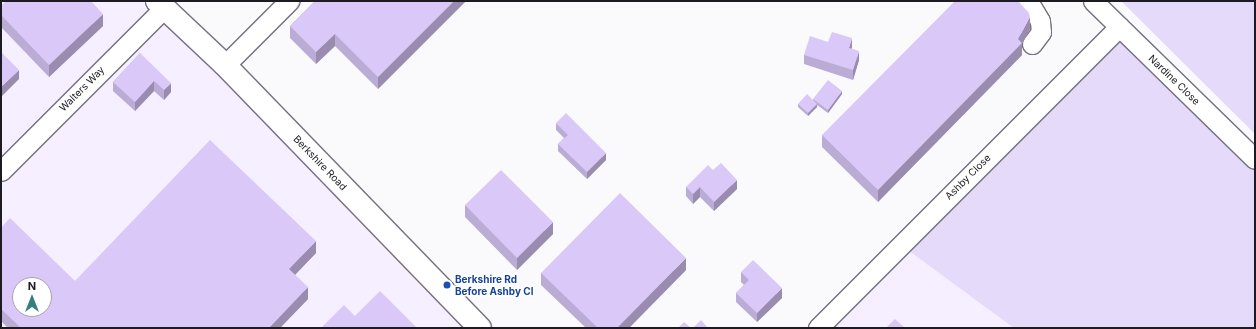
<!DOCTYPE html>
<style>
body{margin:0}
#map{position:relative;width:1256px;height:329px;overflow:hidden;background:#faf9fc;font-family:Inter,sans-serif}
div>[style]{position:absolute}
[style*='--x']{left:calc(var(--x)*1px);top:calc(var(--y)*1px);width:calc(var(--w)*1px);rotate:calc(var(--a)*1deg)}
.built>*{inset:0;background:#f5efff}
.green>*{inset:0;background:#e6dafb}
.roads{filter:drop-shadow(1px 0 #767080) drop-shadow(-1px 0 #767080) drop-shadow(0 1px #767080) drop-shadow(0 -1px #767080)}
.minor>*{height:19px;margin:-9.5px;padding:0 9.5px;transform-origin:9.5px;border-radius:9.5px;background:#fff}
.major>*{height:22px;margin:-11px;padding:0 11px;transform-origin:11px;border-radius:11px;background:#fff}
.wall>*{inset:0;background:#bbacd6}
.shaded-wall>*{inset:0;background:#998cae}
.building>*{inset:0;background:#dac8f9}
.dots>*{width:11px;height:11px;translate:-50% -50%;box-sizing:border-box;border:2px solid #fff;border-radius:50%}
span{translate:-50% -50%;white-space:nowrap;text-align:center;line-height:1.15;-webkit-text-stroke:3px #fff;paint-order:stroke}
.street-label{font-size:10px;color:#1d1b21}
.transit-label{font-size:10px;color:#164399;font-weight:700}
.left{translate:0 -50%;text-align:left}
.frame{position:absolute;inset:0;border:2px solid #1d1b21;pointer-events:none}
.north{position:absolute;left:12px;top:277px;width:40px;height:40px;box-sizing:border-box;background:#fff;border:1px solid #a5a4a6;border-radius:50%;rotate:0deg;font-size:11px;font-weight:700;line-height:16px;text-align:center;color:#1d1b21}
.north::after{content:'';display:block;margin:auto;width:14px;height:18px;background:#367f7e;clip-path:polygon(50% 0,100% 100%,50% 72%,0 100%)}
</style>
<div id="map">
<div class="built">
<div style="clip-path:polygon(evenodd,1px 1px,169px 1px,496px 328px,1px 328px,1px 1px,20px 285px,44px 285px,44px 309px,20px 309px,20px 285px)"></div>
<div style="clip-path:polygon(900px 243px,1015px 328px,817px 328px)"></div>
</div>
<div class="green">
<div style="clip-path:polygon(1121px 1px,1255px 1px,1255px 134px)"></div>
<div style="clip-path:polygon(1119px 27px,1255px 159px,1255px 328px,1014px 328px,901px 245px)"></div>
</div>
<div class="roads">
<div class="minor">
<div style="--x:1028;--y:1;--w:23;--a:59"></div>
<div style="--x:1040;--y:21;--w:11;--a:85"></div>
<div style="--x:1041;--y:32;--w:15;--a:127"></div>
<div style="--x:1093;--y:1;--w:226;--a:44.3"></div>
<div style="--x:225;--y:65;--w:91;--a:-45"></div>
<div style="--x:1;--y:171;--w:231;--a:-45"></div>
<div style="--x:818;--y:328;--w:426;--a:-45"></div>
</div>
<div class="major">
<div style="--x:157;--y:1;--w:93;--a:43.3"></div>
<div style="--x:225;--y:65;--w:366;--a:45.9"></div>
</div>
</div>
<div class="wall">
<div style="clip-path:polygon(315px 1px,466px 1px,378px 89px,335px 46px,316px 64px,290px 38px,290px 26px)"></div>
<div style="clip-path:polygon(1px 6px,103px 26px,49px 77px,1px 27px)"></div>
<div style="clip-path:polygon(1030px 29px,1022px 43px,1022px 55px,878px 202px,822px 147px,822px 135px)"></div>
<div style="clip-path:polygon(828px 42px,852px 47px,851px 48px,859px 60px,853px 80px,804px 64px,804px 55px)"></div>
<div style="clip-path:polygon(140px 53px,171px 92px,164px 100px,154px 91px,135px 111px,113px 91px,113px 82px)"></div>
<div style="clip-path:polygon(842px 94px,828px 113px,817px 105px,817px 107px,808px 116px,798px 107px,798px 104px,813px 101px,813px 99px)"></div>
<div style="clip-path:polygon(556px 123px,606px 160px,587px 179px,558px 151px,558px 144px,564px 138px,556px 130px)"></div>
<div style="clip-path:polygon(713px 170px,737px 189px,714px 211px,700px 197px,693px 204px,686px 196px,686px 187px)"></div>
<div style="clip-path:polygon(465px 205px,553px 234px,517px 270px,465px 217px)"></div>
<div style="clip-path:polygon(1px 228px,75px 281px,316px 253px,295px 275px,308px 299px,280px 328px,8px 328px,1px 321px)"></div>
<div style="clip-path:polygon(686px 270px,629px 328px,586px 328px,541px 285px,541px 273px)"></div>
<div style="clip-path:polygon(741px 272px,782px 298px,757px 322px,736px 302px,736px 293px,744px 285px,741px 282px)"></div>
</div>
<div class="shaded-wall">
<div style="clip-path:polygon(454px 1px,466px 1px,378px 89px,378px 77px)"></div>
<div style="clip-path:polygon(103px 14px,103px 26px,49px 77px,49px 65px)"></div>
<div style="clip-path:polygon(1030px 17px,1030px 29px,1022px 44px,1022px 43px,1022px 55px,878px 202px,878px 190px,1018px 39px)"></div>
<div style="clip-path:polygon(335px 34px,335px 46px,316px 64px,316px 52px)"></div>
<div style="clip-path:polygon(852px 38px,852px 47px,849px 57px,849px 48px)"></div>
<div style="clip-path:polygon(859px 51px,859px 60px,853px 80px,853px 70px)"></div>
<div style="clip-path:polygon(19px 70px,19px 79px,1px 97px,1px 87px)"></div>
<div style="clip-path:polygon(154px 81px,154px 91px,135px 111px,135px 102px)"></div>
<div style="clip-path:polygon(171px 83px,171px 92px,164px 100px,164px 90px)"></div>
<div style="clip-path:polygon(842px 91px,842px 94px,828px 113px,828px 110px)"></div>
<div style="clip-path:polygon(817px 104px,817px 107px,808px 116px,808px 113px)"></div>
<div style="clip-path:polygon(606px 153px,606px 160px,587px 179px,587px 172px)"></div>
<div style="clip-path:polygon(737px 180px,737px 189px,714px 211px,714px 202px)"></div>
<div style="clip-path:polygon(700px 187px,700px 197px,693px 204px,693px 194px)"></div>
<div style="clip-path:polygon(553px 222px,553px 234px,517px 270px,517px 258px)"></div>
<div style="clip-path:polygon(316px 241px,316px 253px,289px 281px,289px 269px)"></div>
<div style="clip-path:polygon(686px 258px,686px 270px,629px 328px,617px 328px)"></div>
<div style="clip-path:polygon(308px 287px,308px 299px,280px 328px,269px 328px)"></div>
<div style="clip-path:polygon(782px 288px,782px 298px,757px 322px,757px 313px)"></div>
</div>
<div class="building">
<div style="clip-path:polygon(6px 1px,91px 1px,103px 14px,49px 65px,1px 15px,1px 6px)"></div>
<div style="clip-path:polygon(315px 1px,454px 1px,378px 77px,335px 34px,316px 52px,290px 26px)"></div>
<div style="clip-path:polygon(955px 1px,1018px 1px,1029px 13px,1030px 17px,1018px 39px,1022px 43px,878px 190px,822px 135px)"></div>
<div style="clip-path:polygon(832px 32px,852px 38px,849px 48px,859px 51px,853px 70px,804px 55px,810px 36px,828px 42px)"></div>
<div style="clip-path:polygon(1px 52px,19px 70px,1px 87px)"></div>
<div style="clip-path:polygon(140px 53px,171px 83px,164px 90px,154px 81px,135px 102px,113px 82px)"></div>
<div style="clip-path:polygon(828px 80px,842px 91px,828px 110px,813px 99px)"></div>
<div style="clip-path:polygon(807px 94px,817px 104px,808px 113px,798px 104px)"></div>
<div style="clip-path:polygon(566px 113px,606px 153px,587px 172px,558px 144px,568px 135px,556px 123px)"></div>
<div style="clip-path:polygon(evenodd,210px 140px,316px 241px,289px 269px,308px 287px,269px 328px,21px 328px,1px 309px,1px 228px,10px 218px,75px 281px,210px 140px,20px 285px,44px 285px,44px 309px,20px 309px,20px 285px)"></div>
<div style="clip-path:polygon(721px 163px,737px 180px,714px 202px,700px 187px,693px 194px,686px 187px,708px 165px,713px 170px)"></div>
<div style="clip-path:polygon(501px 170px,553px 222px,517px 258px,465px 205px)"></div>
<div style="clip-path:polygon(620px 193px,686px 258px,617px 328px,598px 328px,541px 273px)"></div>
<div style="clip-path:polygon(753px 260px,782px 288px,757px 313px,736px 293px,749px 280px,741px 272px)"></div>
<div style="clip-path:polygon(380px 291px,417px 328px,321px 328px,344px 305px,355px 316px)"></div>
<div style="clip-path:polygon(895px 319px,905px 328px,886px 328px)"></div>
<div style="clip-path:polygon(701px 320px,708px 328px,693px 328px)"></div>
<div style="clip-path:polygon(684px 322px,691px 328px,678px 328px)"></div>
</div>
<div class="dots">
<div style="left:447px;top:285px;background:#1a4fb4"></div>
</div>
<div class="street-label">
<span style="left:1174px;top:80px;rotate:44deg">Nardine Close</span>
<span style="left:82px;top:89px;rotate:-45deg">Walters Way</span>
<span style="left:320px;top:163px;rotate:46deg">Berkshire Road</span>
<span style="left:968px;top:177px;rotate:-45deg">Ashby Close</span>
</div>
<div class="transit-label">
<span class="left" style="left:455px;top:285px">Berkshire Rd<br>Before Ashby Cl</span>
</div>
<div class="frame"></div>
<div class="north">N</div>
</div>
